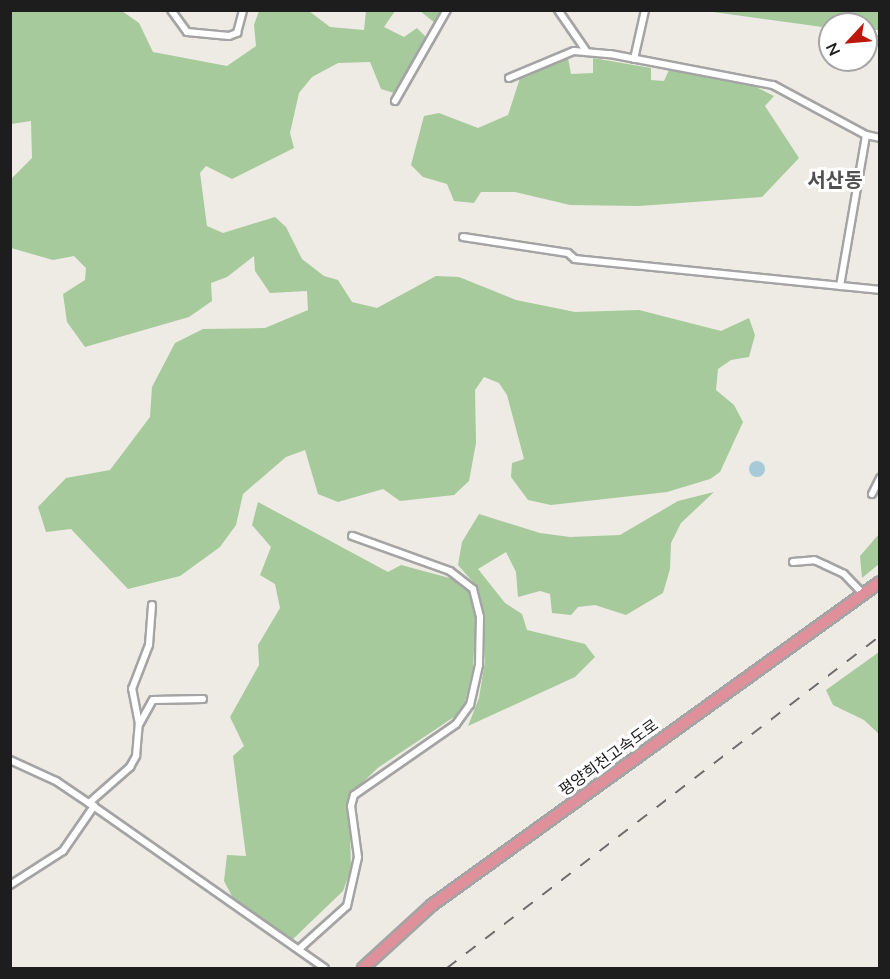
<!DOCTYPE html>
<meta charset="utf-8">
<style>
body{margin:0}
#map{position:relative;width:890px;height:979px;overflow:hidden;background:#edebe3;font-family:"Nunito Sans","Noto Sans KR",sans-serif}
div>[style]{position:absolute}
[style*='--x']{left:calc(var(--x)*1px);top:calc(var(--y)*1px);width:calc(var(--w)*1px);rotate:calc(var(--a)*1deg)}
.forest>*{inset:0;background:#a6ca9b}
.water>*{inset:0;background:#a6cad8}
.round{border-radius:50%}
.roads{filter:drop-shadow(2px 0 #a4a4a4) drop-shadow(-2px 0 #a4a4a4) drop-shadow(0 2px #a4a4a4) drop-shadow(0 -2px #a4a4a4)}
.street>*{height:6px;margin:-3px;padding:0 3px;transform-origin:3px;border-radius:3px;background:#fff}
.highway>*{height:10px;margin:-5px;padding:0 5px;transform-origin:5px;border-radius:5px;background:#e0909a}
.rail>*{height:2px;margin-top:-1px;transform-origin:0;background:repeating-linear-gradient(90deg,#6b6b6b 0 12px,transparent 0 24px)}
span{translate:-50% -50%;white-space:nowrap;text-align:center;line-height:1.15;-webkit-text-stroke:6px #fff;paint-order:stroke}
.street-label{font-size:16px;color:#1d1d1d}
.quarter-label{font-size:20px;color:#505050;font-weight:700}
.frame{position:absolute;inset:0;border:12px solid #1d1d1d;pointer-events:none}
.north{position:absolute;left:818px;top:12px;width:60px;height:60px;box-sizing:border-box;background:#fff;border:2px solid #a5a5a5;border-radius:50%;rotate:244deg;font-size:16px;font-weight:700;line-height:24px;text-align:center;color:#1d1d1d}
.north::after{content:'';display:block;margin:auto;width:21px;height:27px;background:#bc180e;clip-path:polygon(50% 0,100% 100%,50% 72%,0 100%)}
</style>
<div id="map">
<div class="forest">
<div style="clip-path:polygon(11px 10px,122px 11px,139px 23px,153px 52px,227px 66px,256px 46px,254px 25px,259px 11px,309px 11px,330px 27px,364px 30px,366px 11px,395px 11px,384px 27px,404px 37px,417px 28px,427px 38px,394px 93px,381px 89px,370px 62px,338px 63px,312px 77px,299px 93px,290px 133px,294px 148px,232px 179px,206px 166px,200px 173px,207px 226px,223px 233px,275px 217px,286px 227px,302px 259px,324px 276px,338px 280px,352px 302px,377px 308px,436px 276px,459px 277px,516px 300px,575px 312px,639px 310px,721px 331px,749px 318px,755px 335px,749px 357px,731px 360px,718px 369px,716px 390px,734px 405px,743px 422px,720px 472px,710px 479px,667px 492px,551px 505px,528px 500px,511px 477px,512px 463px,524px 459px,507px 395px,499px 383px,484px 377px,475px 390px,476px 443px,469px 481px,454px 495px,400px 501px,383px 489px,338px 502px,318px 494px,305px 450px,286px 457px,243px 494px,236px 525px,220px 547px,180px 576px,128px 589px,71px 529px,46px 532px,38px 507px,66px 478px,110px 470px,150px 417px,152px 387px,175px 343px,203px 329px,265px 328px,308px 310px,307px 291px,270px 293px,255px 271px,254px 256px,227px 277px,211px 283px,212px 301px,189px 317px,85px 347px,67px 322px,63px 294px,85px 280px,86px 268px,74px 256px,53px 260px,11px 248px,11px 179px,32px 158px,31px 121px,11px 124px)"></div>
<div style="clip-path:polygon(420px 11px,443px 11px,435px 23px)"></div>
<div style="clip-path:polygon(706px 11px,879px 11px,879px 30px,866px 30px,866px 24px,830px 24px,830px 28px)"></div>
<div style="clip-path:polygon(568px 58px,571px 74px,593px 73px,593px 58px,651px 68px,651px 80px,664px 81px,669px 70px,750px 84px,774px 96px,765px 106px,799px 158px,762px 197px,639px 206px,570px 205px,515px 192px,481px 192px,474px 203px,454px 201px,447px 184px,423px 177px,411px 165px,424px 116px,439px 113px,478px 128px,508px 115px,520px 78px)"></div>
<div style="clip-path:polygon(714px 492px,681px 523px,671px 543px,670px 569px,663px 593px,626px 615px,595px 605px,578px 607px,571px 615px,552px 613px,550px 594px,540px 591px,518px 597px,516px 572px,506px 552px,478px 569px,505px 603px,522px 614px,527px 630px,585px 644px,595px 657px,575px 677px,468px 726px,479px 698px,485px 661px,484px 623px,478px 588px,458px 565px,462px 542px,479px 514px,540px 533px,570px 537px,620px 535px,678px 501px)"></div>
<div style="clip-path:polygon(258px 502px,388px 572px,401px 565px,457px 580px,470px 592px,476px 616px,473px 668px,464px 706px,454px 717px,379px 767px,349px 795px,351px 869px,343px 891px,292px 940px,236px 904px,224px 881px,227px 855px,246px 856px,233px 756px,244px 746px,230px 717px,259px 665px,258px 645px,280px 608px,275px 584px,260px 575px,271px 547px,252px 525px)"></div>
<div style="clip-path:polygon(879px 534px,879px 564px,862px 578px,860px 556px)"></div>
<div style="clip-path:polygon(879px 652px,879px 734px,864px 720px,833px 705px,826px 690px)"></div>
</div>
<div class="water">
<div class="round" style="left:749px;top:461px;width:16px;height:16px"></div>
</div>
<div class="roads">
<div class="street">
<div style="--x:171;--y:10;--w:27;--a:54"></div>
<div style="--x:187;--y:32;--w:42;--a:5.4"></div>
<div style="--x:229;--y:36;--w:9;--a:-21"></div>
<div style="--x:237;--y:33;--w:24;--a:-75"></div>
<div style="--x:558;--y:10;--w:51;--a:55.4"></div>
<div style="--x:866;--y:39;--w:14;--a:8"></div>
<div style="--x:634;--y:59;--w:50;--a:-77.3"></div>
<div style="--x:509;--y:78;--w:70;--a:-22.6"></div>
<div style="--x:574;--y:51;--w:36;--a:5"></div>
<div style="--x:610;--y:54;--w:166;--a:10.8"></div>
<div style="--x:773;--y:85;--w:106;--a:28.3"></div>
<div style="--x:866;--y:135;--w:14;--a:12"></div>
<div style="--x:395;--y:101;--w:105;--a:-60.3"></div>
<div style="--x:463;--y:237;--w:106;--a:8.7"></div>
<div style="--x:568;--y:253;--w:9;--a:41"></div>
<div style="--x:575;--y:259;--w:307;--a:5.8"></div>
<div style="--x:840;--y:286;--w:153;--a:-80.2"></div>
<div style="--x:872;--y:494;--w:18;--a:-63"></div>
<div style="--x:793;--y:562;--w:21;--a:-5"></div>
<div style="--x:814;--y:560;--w:12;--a:24"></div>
<div style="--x:825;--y:565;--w:21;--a:25"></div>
<div style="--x:844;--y:574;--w:28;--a:46"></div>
<div style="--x:140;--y:723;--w:26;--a:-61"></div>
<div style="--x:153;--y:700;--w:50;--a:-1.1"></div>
<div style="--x:10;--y:760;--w:51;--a:24.5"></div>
<div style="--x:56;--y:781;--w:40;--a:34"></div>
<div style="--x:89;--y:803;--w:288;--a:35"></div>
<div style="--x:89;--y:803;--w:55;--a:-41.3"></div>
<div style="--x:130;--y:767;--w:13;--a:-61"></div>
<div style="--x:136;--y:756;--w:32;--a:-85"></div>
<div style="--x:139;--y:724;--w:36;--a:-101"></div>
<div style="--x:132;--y:689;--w:47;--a:-68.9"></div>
<div style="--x:149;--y:645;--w:40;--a:-85.7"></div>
<div style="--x:10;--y:885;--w:63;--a:-32.7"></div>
<div style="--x:63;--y:851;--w:55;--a:-55.4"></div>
<div style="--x:299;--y:949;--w:64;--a:-41.9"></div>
<div style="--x:347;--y:906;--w:50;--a:-77.3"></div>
<div style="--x:358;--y:857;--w:51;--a:-97.8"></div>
<div style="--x:351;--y:806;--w:11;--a:-75"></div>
<div style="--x:354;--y:795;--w:124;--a:-34.8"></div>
<div style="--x:456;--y:724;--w:24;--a:-54"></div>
<div style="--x:470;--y:705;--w:41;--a:-77.3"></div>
<div style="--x:479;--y:665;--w:48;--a:-88.8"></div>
<div style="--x:480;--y:617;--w:29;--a:-104"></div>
<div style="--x:473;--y:589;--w:29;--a:-142"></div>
<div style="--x:450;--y:571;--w:104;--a:-160.3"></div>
</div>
<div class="highway">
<div style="--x:363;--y:968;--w:93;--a:-42.4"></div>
<div style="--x:432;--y:905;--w:552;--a:-35.79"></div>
</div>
</div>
<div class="rail">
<div style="--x:447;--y:968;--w:546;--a:-37.48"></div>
</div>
<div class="street-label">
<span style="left:609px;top:758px;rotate:-36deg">평양희천고속도로</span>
</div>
<div class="quarter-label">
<span style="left:835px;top:180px">서산동</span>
</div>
<div class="frame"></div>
<div class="north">N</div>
</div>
